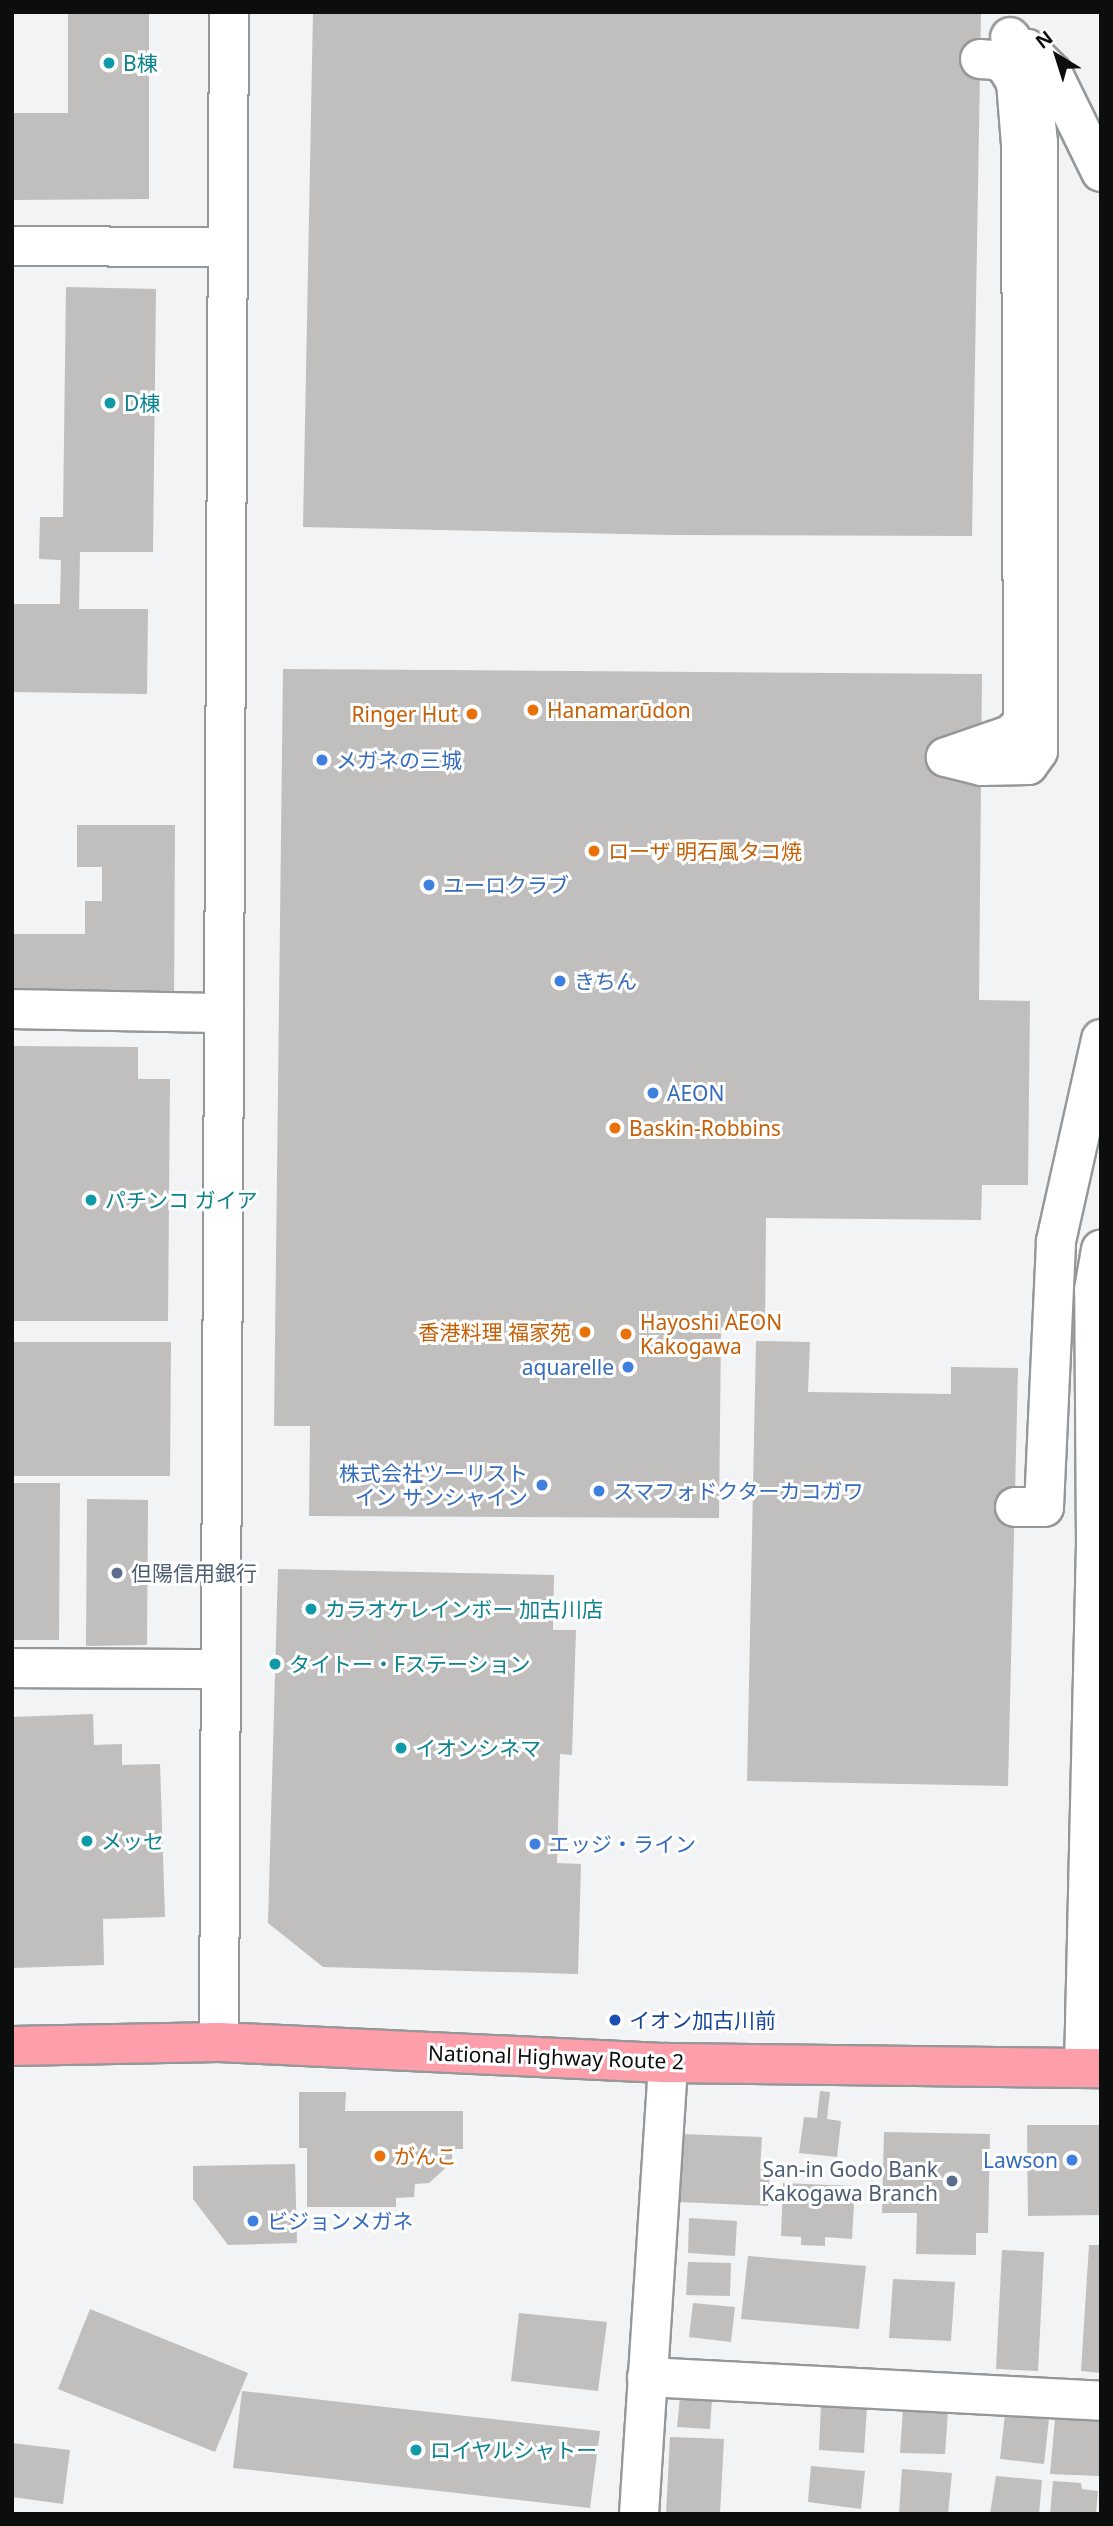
<!DOCTYPE html>
<meta charset="utf-8">
<style>
body{margin:0}
#map{position:relative;width:1113px;height:2526px;overflow:hidden;background:#f1f3f5;font-family:"Noto Sans","Noto Sans JP",sans-serif}
div>[style]{position:absolute}
[style*='--x']{left:calc(var(--x)*1px);top:calc(var(--y)*1px);width:calc(var(--w)*1px);rotate:calc(var(--a)*1deg)}
.building>*{inset:0;background:#c1bebe}
.roads{filter:drop-shadow(2px 0 #959799) drop-shadow(-2px 0 #959799) drop-shadow(0 2px #959799) drop-shadow(0 -2px #959799)}
.minor>*{height:38px;margin:-19px;padding:0 19px;transform-origin:19px;border-radius:19px;background:#fff}
.highway>*{height:38px;margin:-19px;padding:0 19px;transform-origin:19px;border-radius:19px;background:#fc9fab}
.dots>*{width:19px;height:19px;translate:-50% -50%;box-sizing:border-box;border:4px solid #fff;border-radius:50%}
span{translate:-50% -50%;white-space:nowrap;text-align:center;line-height:1.15;-webkit-text-stroke:6px #fff;paint-order:stroke}
.culture-label{font-size:21px;color:#0d838f}
.left{translate:0 -50%;text-align:left}
.food-label{font-size:21px;color:#c56008}
.right{translate:-100% -50%;text-align:right}
.shop-label{font-size:21px;color:#366cbe}
.service-label{font-size:21px;color:#4e5e75}
.transit-label{font-size:21px;color:#164399}
.street-label{font-size:21px;color:#0c0d0d}
.frame{position:absolute;inset:0;border:14px solid #0c0d0d;pointer-events:none}
.north{position:absolute;left:1022px;top:21px;width:70px;height:70px;-webkit-text-stroke:5px #fff;paint-order:stroke;rotate:322deg;font-size:19px;font-weight:700;line-height:28px;text-align:center;color:#0c0d0d}
.north::after{content:'';display:block;margin:auto;width:24px;height:32px;background:#0c0d0d;clip-path:polygon(50% 0,100% 100%,50% 72%,0 100%)}
</style>
<div id="map">
<div class="building">
<div style="clip-path:polygon(68px 12px,149px 12px,149px 199px,12px 200px,12px 113px,68px 113px)"></div>
<div style="clip-path:polygon(313px 12px,981px 12px,972px 536px,672px 535px,303px 527px)"></div>
<div style="clip-path:polygon(66px 287px,156px 289px,153px 552px,80px 552px,79px 609px,148px 609px,147px 694px,12px 692px,12px 604px,60px 604px,61px 560px,39px 559px,40px 517px,63px 517px)"></div>
<div style="clip-path:polygon(283px 669px,982px 674px,979px 1000px,1030px 1001px,1028px 1185px,982px 1185px,981px 1220px,766px 1218px,765px 1328px,721px 1328px,719px 1518px,309px 1516px,310px 1426px,274px 1426px)"></div>
<div style="clip-path:polygon(77px 825px,175px 825px,174px 1005px,12px 1005px,12px 934px,85px 934px,85px 901px,102px 901px,102px 867px,77px 867px)"></div>
<div style="clip-path:polygon(12px 1046px,138px 1047px,138px 1079px,170px 1079px,168px 1321px,12px 1321px)"></div>
<div style="clip-path:polygon(756px 1341px,810px 1342px,808px 1392px,951px 1394px,951px 1367px,1018px 1368px,1008px 1786px,747px 1781px)"></div>
<div style="clip-path:polygon(12px 1342px,171px 1342px,170px 1476px,12px 1476px)"></div>
<div style="clip-path:polygon(12px 1483px,60px 1483px,59px 1640px,12px 1640px)"></div>
<div style="clip-path:polygon(87px 1499px,148px 1500px,147px 1645px,86px 1646px)"></div>
<div style="clip-path:polygon(278px 1569px,554px 1575px,553px 1630px,576px 1630px,572px 1755px,560px 1754px,557px 1863px,581px 1864px,578px 1974px,323px 1967px,268px 1923px)"></div>
<div style="clip-path:polygon(93px 1714px,94px 1745px,122px 1744px,122px 1765px,160px 1764px,165px 1917px,103px 1919px,104px 1965px,12px 1968px,12px 1717px)"></div>
<div style="clip-path:polygon(820px 2091px,830px 2092px,827px 2119px,841px 2121px,837px 2157px,799px 2153px,804px 2117px,817px 2118px)"></div>
<div style="clip-path:polygon(299px 2092px,346px 2092px,345px 2111px,463px 2111px,463px 2149px,452px 2149px,452px 2162px,429px 2183px,415px 2184px,414px 2197px,396px 2198px,396px 2207px,307px 2207px,307px 2148px,299px 2148px)"></div>
<div style="clip-path:polygon(1027px 2125px,1101px 2125px,1101px 2215px,1028px 2216px)"></div>
<div style="clip-path:polygon(884px 2132px,990px 2134px,988px 2233px,976px 2233px,976px 2255px,916px 2254px,917px 2213px,882px 2213px)"></div>
<div style="clip-path:polygon(681px 2134px,762px 2137px,760px 2169px,770px 2169px,768px 2206px,679px 2202px)"></div>
<div style="clip-path:polygon(295px 2164px,297px 2243px,228px 2245px,193px 2199px,193px 2166px)"></div>
<div style="clip-path:polygon(783px 2183px,855px 2186px,852px 2239px,825px 2237px,825px 2246px,801px 2245px,801px 2237px,781px 2236px)"></div>
<div style="clip-path:polygon(689px 2218px,737px 2221px,735px 2256px,688px 2253px)"></div>
<div style="clip-path:polygon(1089px 2245px,1101px 2245px,1101px 2373px,1081px 2371px)"></div>
<div style="clip-path:polygon(1002px 2250px,1044px 2252px,1038px 2371px,996px 2369px)"></div>
<div style="clip-path:polygon(748px 2256px,866px 2266px,859px 2329px,741px 2319px)"></div>
<div style="clip-path:polygon(688px 2262px,731px 2263px,730px 2296px,686px 2295px)"></div>
<div style="clip-path:polygon(893px 2279px,955px 2282px,951px 2341px,889px 2338px)"></div>
<div style="clip-path:polygon(693px 2303px,735px 2307px,731px 2342px,689px 2337px)"></div>
<div style="clip-path:polygon(90px 2309px,248px 2373px,215px 2452px,58px 2389px)"></div>
<div style="clip-path:polygon(519px 2313px,607px 2322px,598px 2391px,511px 2381px)"></div>
<div style="clip-path:polygon(242px 2391px,600px 2431px,590px 2508px,233px 2468px)"></div>
<div style="clip-path:polygon(680px 2397px,712px 2399px,710px 2429px,677px 2427px)"></div>
<div style="clip-path:polygon(821px 2404px,867px 2407px,864px 2453px,819px 2450px)"></div>
<div style="clip-path:polygon(903px 2408px,948px 2411px,945px 2454px,900px 2453px)"></div>
<div style="clip-path:polygon(1005px 2414px,1049px 2419px,1044px 2464px,1000px 2459px)"></div>
<div style="clip-path:polygon(1055px 2419px,1101px 2421px,1099px 2476px,1050px 2474px)"></div>
<div style="clip-path:polygon(670px 2437px,724px 2439px,720px 2514px,666px 2514px)"></div>
<div style="clip-path:polygon(12px 2443px,70px 2450px,63px 2504px,12px 2497px)"></div>
<div style="clip-path:polygon(811px 2466px,865px 2471px,861px 2509px,808px 2502px)"></div>
<div style="clip-path:polygon(902px 2469px,952px 2473px,948px 2514px,899px 2514px)"></div>
<div style="clip-path:polygon(996px 2476px,1042px 2480px,1039px 2514px,990px 2514px)"></div>
<div style="clip-path:polygon(1053px 2481px,1081px 2483px,1082px 2489px,1098px 2491px,1096px 2514px,1050px 2514px)"></div>
</div>
<div class="roads">
<div class="minor">
<div style="--x:1028;--y:49;--w:35;--a:45"></div>
<div style="--x:1053;--y:74;--w:109;--a:63.9"></div>
<div style="--x:980;--y:59;--w:16;--a:4"></div>
<div style="--x:996;--y:60;--w:12;--a:31"></div>
<div style="--x:1006;--y:66;--w:19;--a:58"></div>
<div style="--x:1016;--y:82;--w:62;--a:85.4"></div>
<div style="--x:1021;--y:144;--w:579;--a:89.8"></div>
<div style="--x:1023;--y:723;--w:18;--a:137"></div>
<div style="--x:1010;--y:735;--w:68;--a:161"></div>
<div style="--x:946;--y:757;--w:37;--a:14"></div>
<div style="--x:982;--y:766;--w:46;--a:-1.2"></div>
<div style="--x:1028;--y:765;--w:17;--a:-54"></div>
<div style="--x:1038;--y:751;--w:608;--a:-90"></div>
<div style="--x:1038;--y:143;--w:61;--a:-95.6"></div>
<div style="--x:1032;--y:82;--w:24;--a:-105"></div>
<div style="--x:1026;--y:59;--w:27;--a:-126"></div>
<div style="--x:12;--y:246;--w:216;--a:0.3"></div>
<div style="--x:12;--y:1009;--w:212;--a:1.1"></div>
<div style="--x:1015;--y:1507;--w:29;--a:0"></div>
<div style="--x:1044;--y:1507;--w:266;--a:-87.4"></div>
<div style="--x:1056;--y:1241;--w:207;--a:-77.4"></div>
<div style="--x:12;--y:1668;--w:209;--a:0.3"></div>
<div style="--x:219;--y:2042;--w:2030;--a:-89.72"></div>
<div style="--x:1084;--y:2068;--w:523;--a:-88.69"></div>
<div style="--x:1096;--y:1545;--w:255;--a:-90.4"></div>
<div style="--x:1094;--y:1290;--w:41;--a:-80.1"></div>
<div style="--x:647;--y:2377;--w:455;--a:3"></div>
<div style="--x:639;--y:2514;--w:452;--a:-86.3"></div>
</div>
<div class="highway">
<div style="--x:12;--y:2046;--w:207;--a:-1.1"></div>
<div style="--x:219;--y:2042;--w:449;--a:2.7"></div>
<div style="--x:668;--y:2063;--w:433;--a:0.7"></div>
</div>
</div>
<div class="dots">
<div style="left:109px;top:63px;background:#0f9aa8"></div>
<div style="left:110px;top:403px;background:#0f9aa8"></div>
<div style="left:533px;top:710px;background:#e8710a"></div>
<div style="left:472px;top:714px;background:#e8710a"></div>
<div style="left:322px;top:760px;background:#3f7fe0"></div>
<div style="left:594px;top:851px;background:#e8710a"></div>
<div style="left:429px;top:885px;background:#3f7fe0"></div>
<div style="left:560px;top:981px;background:#3f7fe0"></div>
<div style="left:653px;top:1093px;background:#3f7fe0"></div>
<div style="left:615px;top:1128px;background:#e8710a"></div>
<div style="left:91px;top:1200px;background:#0f9aa8"></div>
<div style="left:585px;top:1332px;background:#e8710a"></div>
<div style="left:626px;top:1334px;background:#e8710a"></div>
<div style="left:628px;top:1367px;background:#3f7fe0"></div>
<div style="left:542px;top:1485px;background:#3f7fe0"></div>
<div style="left:599px;top:1491px;background:#3f7fe0"></div>
<div style="left:117px;top:1573px;background:#5c6f8a"></div>
<div style="left:311px;top:1609px;background:#0f9aa8"></div>
<div style="left:275px;top:1664px;background:#0f9aa8"></div>
<div style="left:401px;top:1748px;background:#0f9aa8"></div>
<div style="left:87px;top:1841px;background:#0f9aa8"></div>
<div style="left:535px;top:1844px;background:#3f7fe0"></div>
<div style="left:615px;top:2020px;background:#1a4fb4"></div>
<div style="left:380px;top:2156px;background:#e8710a"></div>
<div style="left:1072px;top:2160px;background:#3f7fe0"></div>
<div style="left:952px;top:2181px;background:#5c6f8a"></div>
<div style="left:253px;top:2221px;background:#3f7fe0"></div>
<div style="left:416px;top:2450px;background:#0f9aa8"></div>
</div>
<div class="culture-label">
<span class="left" style="left:123px;top:63px">B棟</span>
<span class="left" style="left:124px;top:403px">D棟</span>
<span class="left" style="left:105px;top:1200px">パチンコ ガイア</span>
<span class="left" style="left:325px;top:1609px">カラオケレインボー 加古川店</span>
<span class="left" style="left:289px;top:1664px">タイトー・Fステーション</span>
<span class="left" style="left:415px;top:1748px">イオンシネマ</span>
<span class="left" style="left:101px;top:1841px">メッセ</span>
<span class="left" style="left:430px;top:2450px">ロイヤルシャトー</span>
</div>
<div class="food-label">
<span class="left" style="left:547px;top:710px">Hanamarūdon</span>
<span class="right" style="left:458px;top:714px">Ringer Hut</span>
<span class="left" style="left:608px;top:851px">ローザ 明石風タコ焼</span>
<span class="left" style="left:629px;top:1128px">Baskin-Robbins</span>
<span class="left" style="left:640px;top:1334px">Hayoshi AEON<br>Kakogawa</span>
<span class="right" style="left:571px;top:1332px">香港料理 福家苑</span>
<span class="left" style="left:394px;top:2156px">がんこ</span>
</div>
<div class="shop-label">
<span class="left" style="left:336px;top:760px">メガネの三城</span>
<span class="left" style="left:443px;top:885px">ユーロクラブ</span>
<span class="left" style="left:574px;top:981px">きちん</span>
<span class="left" style="left:667px;top:1093px">AEON</span>
<span class="right" style="left:614px;top:1367px">aquarelle</span>
<span class="right" style="left:528px;top:1485px">株式会社ツーリスト<br>イン サンシャイン</span>
<span class="left" style="left:613px;top:1491px">スマフォドクターカコガワ</span>
<span class="left" style="left:549px;top:1844px">エッジ・ライン</span>
<span class="right" style="left:1058px;top:2160px">Lawson</span>
<span class="left" style="left:267px;top:2221px">ビジョンメガネ</span>
</div>
<div class="service-label">
<span class="left" style="left:131px;top:1573px">但陽信用銀行</span>
<span class="right" style="left:938px;top:2181px">San-in Godo Bank<br>Kakogawa Branch</span>
</div>
<div class="transit-label">
<span class="left" style="left:629px;top:2020px">イオン加古川前</span>
</div>
<div class="street-label">
<span style="left:556px;top:2057px;rotate:2deg">National Highway Route 2</span>
</div>
<div class="frame"></div>
<div class="north">N</div>
</div>
